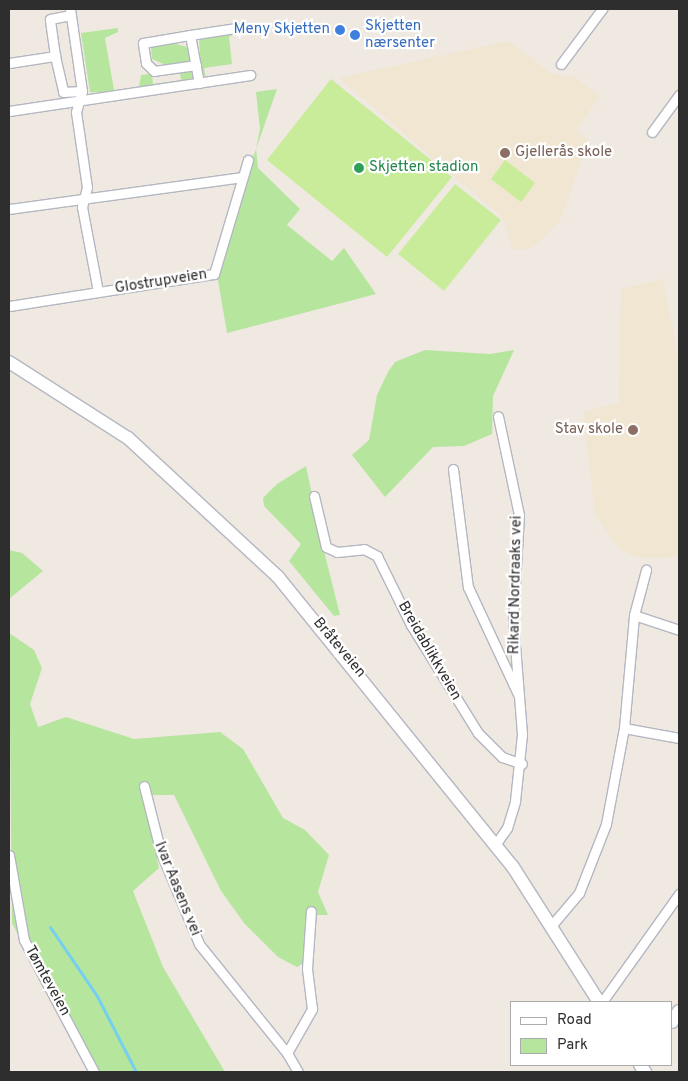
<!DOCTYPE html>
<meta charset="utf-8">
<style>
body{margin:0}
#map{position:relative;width:688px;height:1081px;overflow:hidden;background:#efe9e1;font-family:Overpass,sans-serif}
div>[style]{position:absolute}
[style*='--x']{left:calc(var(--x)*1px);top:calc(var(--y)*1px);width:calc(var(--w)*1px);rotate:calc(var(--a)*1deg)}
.education>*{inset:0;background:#f0e6d1}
.green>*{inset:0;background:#b6e59e}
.pitch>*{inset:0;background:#c9ec9a}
.stream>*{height:3px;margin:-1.5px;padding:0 1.5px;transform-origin:1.5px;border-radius:1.5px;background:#75cff0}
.roads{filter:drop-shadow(1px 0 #b4b7c1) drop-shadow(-1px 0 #b4b7c1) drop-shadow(0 1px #b4b7c1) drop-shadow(0 -1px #b4b7c1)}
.street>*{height:9px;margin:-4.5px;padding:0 4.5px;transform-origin:4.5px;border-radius:4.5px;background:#fff}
.secondary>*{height:12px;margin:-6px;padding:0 6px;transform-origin:6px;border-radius:6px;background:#fff}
.dots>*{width:14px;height:14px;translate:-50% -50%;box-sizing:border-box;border:2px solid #fff;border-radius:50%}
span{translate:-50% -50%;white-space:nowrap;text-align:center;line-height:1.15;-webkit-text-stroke:4.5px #fff;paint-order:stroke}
.shop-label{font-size:15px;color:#366cbe}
.left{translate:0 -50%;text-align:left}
.right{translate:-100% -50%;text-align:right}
.education-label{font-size:15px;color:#785e54}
.leisure-label{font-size:15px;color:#27864d}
.street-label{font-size:15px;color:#2e2e2e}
.frame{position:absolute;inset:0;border:10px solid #2e2e2e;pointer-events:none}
.legend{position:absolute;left:510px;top:1001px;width:162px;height:65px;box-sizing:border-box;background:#fff;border:1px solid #ababab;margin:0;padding:6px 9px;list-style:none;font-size:15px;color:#2e2e2e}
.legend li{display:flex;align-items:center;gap:10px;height:25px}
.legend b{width:25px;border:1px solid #ababab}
</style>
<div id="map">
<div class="education">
<div style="clip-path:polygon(508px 41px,552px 74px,574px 77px,600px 96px,576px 131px,588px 141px,560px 221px,535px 246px,522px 250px,513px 249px,503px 218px,339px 78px)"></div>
<div style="clip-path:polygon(663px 279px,679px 362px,679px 557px,639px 558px,620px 550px,595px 514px,583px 412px,619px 403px,621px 289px)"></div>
</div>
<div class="green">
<div style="clip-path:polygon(118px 28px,118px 32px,105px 38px,114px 90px,139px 87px,141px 75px,152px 74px,153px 84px,181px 80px,180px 73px,167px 72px,183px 70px,192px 71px,194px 79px,111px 93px,90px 92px,81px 33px)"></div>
<div style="clip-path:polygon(237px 33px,229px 37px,232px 64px,204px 68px,206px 79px,201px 68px,199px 39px)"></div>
<div style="clip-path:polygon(173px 43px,190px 48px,193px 62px,170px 67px,152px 59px,151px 46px)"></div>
<div style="clip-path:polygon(277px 89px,256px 149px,258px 168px,300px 209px,287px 225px,332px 261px,344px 248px,376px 294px,227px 333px,218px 280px,222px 249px,256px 149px,260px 129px,256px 92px)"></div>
<div style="clip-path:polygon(425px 350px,490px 354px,514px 350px,493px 396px,492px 434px,464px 446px,433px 447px,385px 497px,352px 455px,369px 440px,377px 395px,388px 372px,395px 362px)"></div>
<div style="clip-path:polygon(306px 466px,323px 547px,340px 615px,334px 616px,289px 561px,301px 544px,264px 506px,263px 498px,277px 484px)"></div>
<div style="clip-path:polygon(9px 550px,22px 553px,43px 571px,9px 599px)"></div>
<div style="clip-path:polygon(9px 633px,34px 650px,42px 668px,30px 704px,38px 727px,66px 717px,134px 739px,220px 732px,243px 749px,283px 818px,305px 830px,329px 855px,318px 892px,328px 915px,310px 915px,305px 962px,297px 967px,278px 957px,244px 923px,221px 891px,174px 795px,152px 795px,145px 801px,159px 868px,133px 891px,163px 967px,225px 1072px,88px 1072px,12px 923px)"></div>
</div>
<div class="pitch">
<div style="clip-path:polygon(331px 79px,452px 177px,387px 257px,267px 160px)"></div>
<div style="clip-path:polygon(505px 160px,535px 183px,521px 202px,491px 179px)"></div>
<div style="clip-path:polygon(455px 184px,501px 220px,444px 291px,398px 254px)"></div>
</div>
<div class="stream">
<div style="--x:50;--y:927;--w:83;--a:55.7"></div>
<div style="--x:97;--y:996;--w:85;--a:62.8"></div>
</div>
<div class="roads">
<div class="street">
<div style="--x:70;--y:9;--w:83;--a:81.7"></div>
<div style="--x:82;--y:91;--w:22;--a:106"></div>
<div style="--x:76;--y:112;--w:76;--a:81.7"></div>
<div style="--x:87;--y:187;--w:21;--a:104"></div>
<div style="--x:82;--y:207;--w:86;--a:79.3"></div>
<div style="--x:190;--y:35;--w:47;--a:-8.7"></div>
<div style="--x:55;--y:56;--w:37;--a:77"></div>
<div style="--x:63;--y:92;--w:19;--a:-3"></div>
<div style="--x:9;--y:63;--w:47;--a:-8.7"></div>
<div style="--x:55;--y:56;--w:37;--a:-98"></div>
<div style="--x:50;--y:19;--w:21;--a:-11"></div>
<div style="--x:561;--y:64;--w:69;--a:-53.3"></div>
<div style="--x:196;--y:65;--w:42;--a:171.9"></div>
<div style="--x:154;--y:71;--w:11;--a:-135"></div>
<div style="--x:146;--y:63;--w:20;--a:-99"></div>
<div style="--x:143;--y:43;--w:48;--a:-9.7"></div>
<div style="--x:190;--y:35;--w:49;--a:79.4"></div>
<div style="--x:9;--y:111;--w:244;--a:-8.5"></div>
<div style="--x:652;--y:132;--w:46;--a:-53.9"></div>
<div style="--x:9;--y:209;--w:235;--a:-7.8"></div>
<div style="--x:9;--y:306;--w:207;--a:-8.9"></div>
<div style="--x:214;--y:274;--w:119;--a:-73.4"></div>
<div style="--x:453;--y:469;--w:119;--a:82.8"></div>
<div style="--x:468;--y:587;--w:118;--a:65"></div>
<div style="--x:314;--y:496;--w:52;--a:76.8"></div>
<div style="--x:326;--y:547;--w:12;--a:24"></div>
<div style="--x:337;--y:552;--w:27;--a:-6"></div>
<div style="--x:364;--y:549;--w:15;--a:28"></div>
<div style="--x:377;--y:556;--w:77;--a:63.8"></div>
<div style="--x:411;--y:625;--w:127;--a:58.2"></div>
<div style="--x:478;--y:733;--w:34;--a:45"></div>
<div style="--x:502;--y:757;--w:21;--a:19"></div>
<div style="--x:634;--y:615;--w:47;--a:18.4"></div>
<div style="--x:624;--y:728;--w:56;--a:10.3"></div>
<div style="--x:144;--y:786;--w:69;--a:75.8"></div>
<div style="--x:161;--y:853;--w:99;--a:67.3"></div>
<div style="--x:199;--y:944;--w:140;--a:51.1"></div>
<div style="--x:287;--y:1053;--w:22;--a:60"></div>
<div style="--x:495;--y:845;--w:21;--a:-55"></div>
<div style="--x:507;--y:828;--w:28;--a:-73"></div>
<div style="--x:515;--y:801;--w:67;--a:-84"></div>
<div style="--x:522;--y:734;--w:115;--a:-94.5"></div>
<div style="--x:513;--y:619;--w:104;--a:-86.7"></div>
<div style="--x:519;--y:515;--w:101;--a:-102"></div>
<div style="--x:9;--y:855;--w:86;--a:80"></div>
<div style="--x:24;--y:940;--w:149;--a:62.1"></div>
<div style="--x:551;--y:926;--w:43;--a:-49.7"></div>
<div style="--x:579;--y:893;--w:74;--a:-68.6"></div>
<div style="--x:606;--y:824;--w:98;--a:-79.4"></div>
<div style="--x:624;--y:728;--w:113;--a:-84.9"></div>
<div style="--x:634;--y:615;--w:47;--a:-75.1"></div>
<div style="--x:602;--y:1002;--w:133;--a:-54.5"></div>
<div style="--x:287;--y:1053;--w:51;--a:-60.4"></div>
<div style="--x:312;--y:1009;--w:40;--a:-97.1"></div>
<div style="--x:307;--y:969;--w:58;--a:-86.1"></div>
</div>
<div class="secondary">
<div style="--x:9;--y:362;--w:141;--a:32.6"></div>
<div style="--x:128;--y:438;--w:205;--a:42.8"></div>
<div style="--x:278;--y:577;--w:373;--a:51"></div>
<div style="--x:513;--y:867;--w:160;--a:57.5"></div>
<div style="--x:672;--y:1022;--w:13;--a:-58"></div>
<div style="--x:640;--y:1065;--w:9;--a:54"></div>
</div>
</div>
<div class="dots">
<div style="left:340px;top:30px;background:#3f7fe0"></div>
<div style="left:355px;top:35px;background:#3f7fe0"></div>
<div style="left:505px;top:153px;background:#8d6e63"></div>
<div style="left:359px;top:168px;background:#2e9e5b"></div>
<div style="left:633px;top:430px;background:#8d6e63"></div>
</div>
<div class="shop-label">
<span class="left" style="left:365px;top:35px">Skjetten<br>nærsenter</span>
<span class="right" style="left:330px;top:30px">Meny Skjetten</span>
</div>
<div class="education-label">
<span class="left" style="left:515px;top:153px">Gjellerås skole</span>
<span class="right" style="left:623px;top:430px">Stav skole</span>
</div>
<div class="leisure-label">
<span class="left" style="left:369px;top:168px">Skjetten stadion</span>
</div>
<div class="street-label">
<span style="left:161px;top:282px;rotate:-9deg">Glostrupveien</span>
<span style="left:516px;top:585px;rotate:-89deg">Rikard Nordraaks vei</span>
<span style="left:339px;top:648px;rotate:50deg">Bråteveien</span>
<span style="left:429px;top:651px;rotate:60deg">Breidablikkveien</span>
<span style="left:177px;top:889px;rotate:68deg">Ivar Aasens vei</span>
<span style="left:47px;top:981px;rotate:61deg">Tømteveien</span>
</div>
<div class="frame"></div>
<ul class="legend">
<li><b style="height:6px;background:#fff"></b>Road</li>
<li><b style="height:14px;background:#b6e59e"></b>Park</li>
</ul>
</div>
